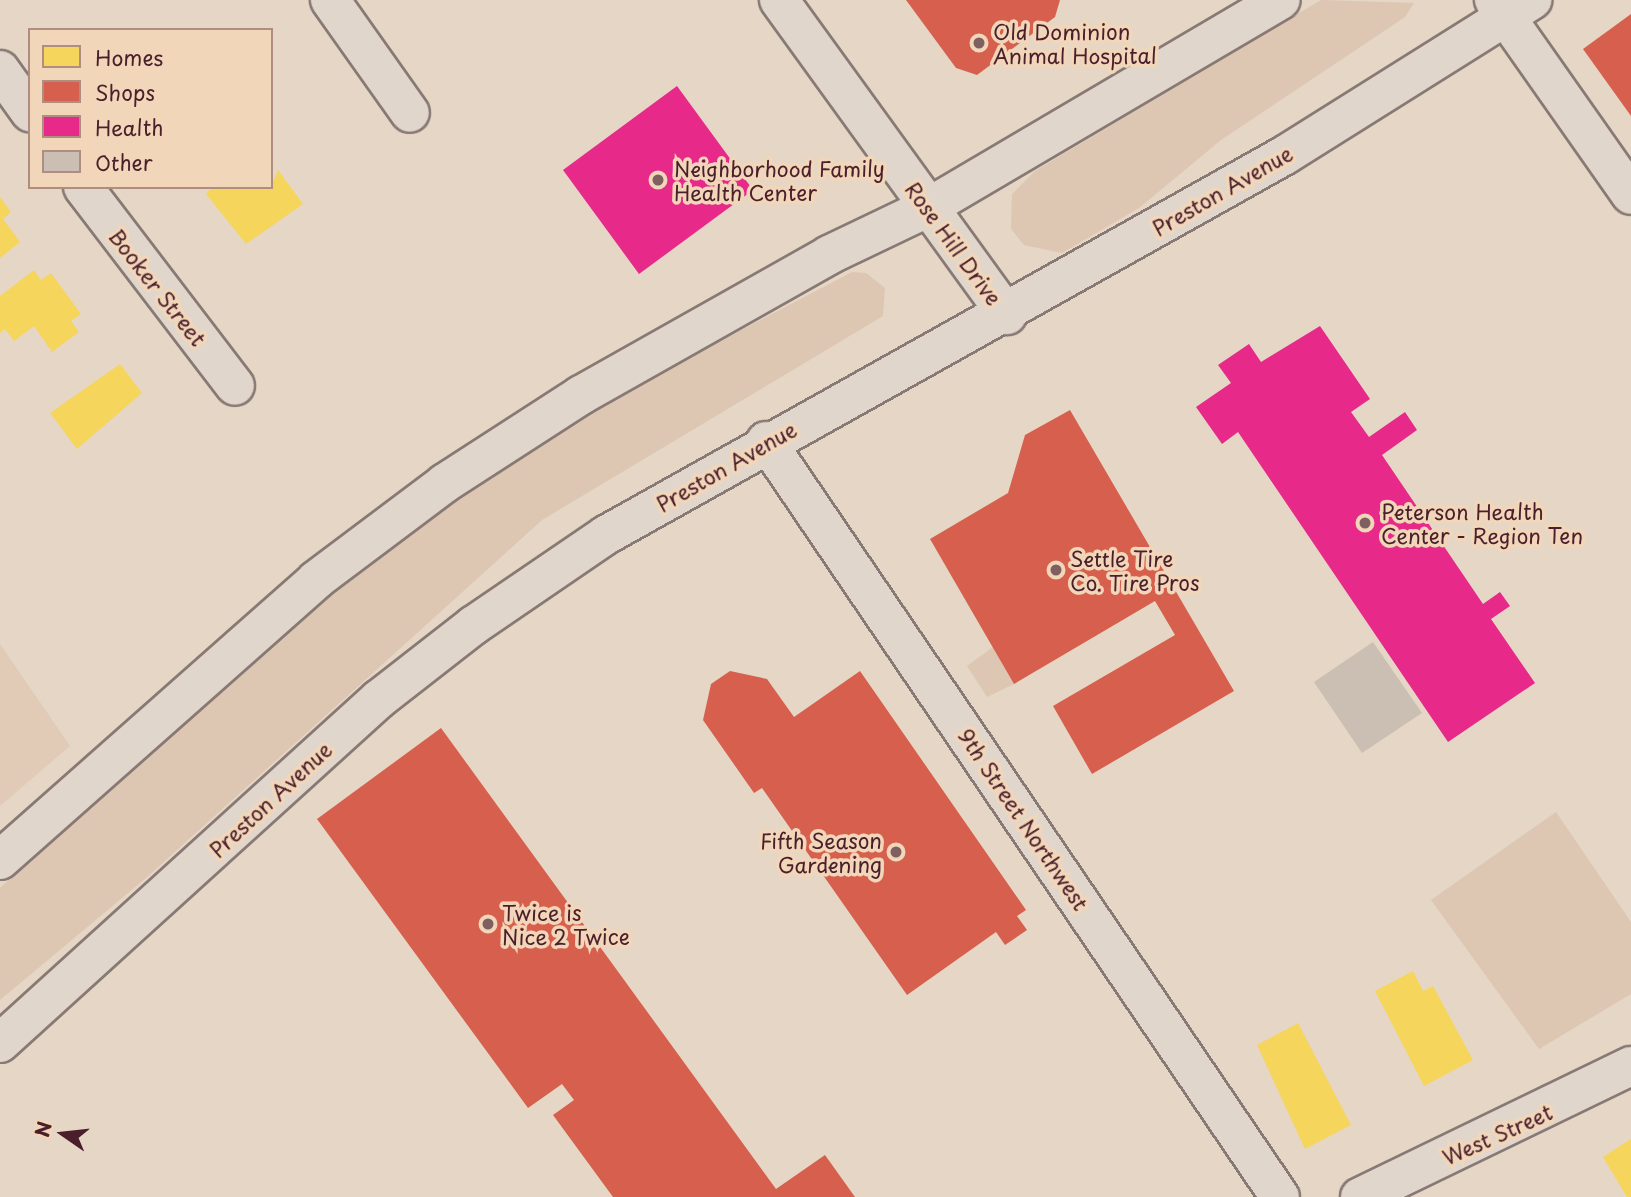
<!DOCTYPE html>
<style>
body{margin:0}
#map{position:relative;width:1631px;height:1197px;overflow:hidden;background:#e5d6c6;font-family:"Playpen Sans",sans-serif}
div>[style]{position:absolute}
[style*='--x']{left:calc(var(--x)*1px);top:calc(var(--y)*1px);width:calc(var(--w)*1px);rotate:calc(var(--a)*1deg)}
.built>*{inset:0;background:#e1cab6}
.green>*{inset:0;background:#ddc6b2}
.homes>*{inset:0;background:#f6d55c}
.shops>*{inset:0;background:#d6604d}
.health>*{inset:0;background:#e7298a}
.building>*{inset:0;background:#cbbeb3}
.roads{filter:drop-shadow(2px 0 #887974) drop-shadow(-2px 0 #887974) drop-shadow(0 2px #887974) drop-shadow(0 -2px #887974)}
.minor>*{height:38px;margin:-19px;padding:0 19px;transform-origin:19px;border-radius:19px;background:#e0d6cb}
.major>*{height:38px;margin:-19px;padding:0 19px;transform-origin:19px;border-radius:19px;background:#e0d6cb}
.dots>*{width:19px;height:19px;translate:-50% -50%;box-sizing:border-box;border:4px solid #f2d6b9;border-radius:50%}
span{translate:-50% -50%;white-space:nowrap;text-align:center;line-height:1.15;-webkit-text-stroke:7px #f2d6b9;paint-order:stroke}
.poi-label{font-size:21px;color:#4a1f2b}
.left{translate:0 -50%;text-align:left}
.right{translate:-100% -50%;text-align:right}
.street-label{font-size:21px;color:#4a1f2b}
.legend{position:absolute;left:28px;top:28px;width:245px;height:161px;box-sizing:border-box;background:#f2d6b9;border:2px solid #af8d80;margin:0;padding:9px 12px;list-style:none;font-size:21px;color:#4a1f2b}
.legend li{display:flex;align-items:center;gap:14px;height:35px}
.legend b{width:35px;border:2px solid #af8d80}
.north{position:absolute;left:28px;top:1099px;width:70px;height:70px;-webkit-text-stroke:5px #f2d6b9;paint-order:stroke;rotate:284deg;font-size:19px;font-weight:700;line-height:28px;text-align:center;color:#4a1f2b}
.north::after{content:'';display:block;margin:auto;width:24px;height:32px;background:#4a1f2b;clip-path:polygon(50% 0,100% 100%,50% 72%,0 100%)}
</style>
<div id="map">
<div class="built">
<div style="clip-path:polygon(0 644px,70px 746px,0 806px)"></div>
</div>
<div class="green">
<div style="clip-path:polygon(1321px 0,1414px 3px,1405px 17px,1221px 140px,1139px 208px,1062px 253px,1024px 245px,1011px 229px,1012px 194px,1035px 171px)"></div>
<div style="clip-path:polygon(852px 272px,866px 273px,885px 288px,883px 316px,542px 520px,146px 878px,0 1000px,0 888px,269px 645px,383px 551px,496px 471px,633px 387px)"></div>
<div style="clip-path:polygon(993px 647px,1014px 684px,987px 697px,967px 666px)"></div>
<div style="clip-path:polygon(1556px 812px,1631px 922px,1631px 994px,1539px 1049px,1431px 900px)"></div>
</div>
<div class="homes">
<div style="clip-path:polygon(278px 170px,303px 204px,246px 244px,206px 194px,212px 187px,271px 187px)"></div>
<div style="clip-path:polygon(0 197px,11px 212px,3px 219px,20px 242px,0 258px)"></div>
<div style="clip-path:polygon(34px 270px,41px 280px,51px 273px,81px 314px,71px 321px,79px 332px,52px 352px,34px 326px,14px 341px,5px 329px,0 333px,0 296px)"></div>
<div style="clip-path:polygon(120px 364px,142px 393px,77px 449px,50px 413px)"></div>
<div style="clip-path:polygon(1413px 971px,1423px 991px,1433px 986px,1473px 1060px,1424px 1086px,1375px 991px)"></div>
<div style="clip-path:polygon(1298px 1023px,1351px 1125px,1305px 1149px,1257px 1045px)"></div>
<div style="clip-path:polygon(1631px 1139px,1631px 1197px,1627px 1197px,1603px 1157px)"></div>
</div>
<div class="shops">
<div style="clip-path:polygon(906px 0,1060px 0,1055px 17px,977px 75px,956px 68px)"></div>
<div style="clip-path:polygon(1631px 14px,1631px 116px,1583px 49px)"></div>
<div style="clip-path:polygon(1070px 410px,1234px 691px,1092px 774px,1053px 706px,1175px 635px,1155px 601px,1014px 684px,930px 539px,1008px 493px,1025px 435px)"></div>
<div style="clip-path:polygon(730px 671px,767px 679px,794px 717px,860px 671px,1026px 910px,1017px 916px,1027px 930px,1005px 945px,996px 932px,907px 995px,762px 788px,754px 793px,703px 720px,711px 684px)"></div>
<div style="clip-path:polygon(441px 728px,776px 1189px,825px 1155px,855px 1197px,613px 1197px,553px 1115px,574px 1100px,562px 1084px,528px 1108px,317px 819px)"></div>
</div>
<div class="health">
<div style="clip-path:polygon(677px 86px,753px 190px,639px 274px,563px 170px)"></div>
<div style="clip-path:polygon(1320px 326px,1370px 399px,1351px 412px,1369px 437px,1405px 412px,1417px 430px,1382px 455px,1483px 604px,1500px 592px,1510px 606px,1491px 619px,1535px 683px,1448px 742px,1238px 432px,1222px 444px,1196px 407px,1231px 383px,1218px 365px,1249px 344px,1261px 362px)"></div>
</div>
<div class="building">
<div style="clip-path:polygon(1373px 642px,1422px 713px,1362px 753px,1314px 682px)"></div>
</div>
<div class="roads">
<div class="minor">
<div style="--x:330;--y:0;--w:138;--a:54.7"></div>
<div style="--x:779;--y:0;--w:389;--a:54.1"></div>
<div style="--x:1494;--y:0;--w:238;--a:54.9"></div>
<div style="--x:0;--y:70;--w:52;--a:54.5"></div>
<div style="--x:83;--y:187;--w:250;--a:52.6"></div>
<div style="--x:766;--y:441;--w:914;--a:55.79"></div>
<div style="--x:1360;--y:1197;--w:301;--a:-25.8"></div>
</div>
<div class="major">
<div style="--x:0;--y:860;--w:422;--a:-41.5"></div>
<div style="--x:316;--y:580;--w:161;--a:-36.9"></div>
<div style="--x:445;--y:483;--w:162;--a:-32.9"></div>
<div style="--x:581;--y:395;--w:285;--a:-29.4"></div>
<div style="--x:829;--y:255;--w:111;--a:-25.6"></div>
<div style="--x:929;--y:207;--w:408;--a:-30.5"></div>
<div style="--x:0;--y:1043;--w:512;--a:-42.23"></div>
<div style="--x:379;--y:699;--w:120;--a:-37.9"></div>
<div style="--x:474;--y:625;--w:160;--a:-34.3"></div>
<div style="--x:606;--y:535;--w:778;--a:-29.23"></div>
<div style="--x:1285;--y:155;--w:292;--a:-32.1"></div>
</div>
</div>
<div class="dots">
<div style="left:979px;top:43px;background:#805f61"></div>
<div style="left:658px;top:180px;background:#805f61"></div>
<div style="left:1365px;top:523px;background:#805f61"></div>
<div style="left:1056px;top:570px;background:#805f61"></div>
<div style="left:896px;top:852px;background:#805f61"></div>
<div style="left:488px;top:924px;background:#805f61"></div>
</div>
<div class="poi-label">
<span class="left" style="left:993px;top:43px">Old Dominion<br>Animal Hospital</span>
<span class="left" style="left:674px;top:180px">Neighborhood Family<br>Health Center</span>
<span class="left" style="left:1381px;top:523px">Peterson Health<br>Center - Region Ten</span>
<span class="left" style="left:1070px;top:570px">Settle Tire<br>Co. Tire Pros</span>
<span class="right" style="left:882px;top:852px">Fifth Season<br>Gardening</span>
<span class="left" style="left:502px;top:924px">Twice is<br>Nice 2 Twice</span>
</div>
<div class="street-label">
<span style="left:1222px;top:190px;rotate:-30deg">Preston Avenue</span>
<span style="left:954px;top:243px;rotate:54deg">Rose Hill Drive</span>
<span style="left:158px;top:287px;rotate:52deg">Booker Street</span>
<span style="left:726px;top:466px;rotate:-30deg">Preston Avenue</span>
<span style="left:270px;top:799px;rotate:-43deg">Preston Avenue</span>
<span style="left:1024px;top:819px;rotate:56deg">9th Street Northwest</span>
<span style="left:1497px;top:1134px;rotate:-24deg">West Street</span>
</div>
<ul class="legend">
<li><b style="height:19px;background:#f6d55c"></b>Homes</li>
<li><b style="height:19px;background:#d6604d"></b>Shops</li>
<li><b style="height:19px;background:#e7298a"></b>Health</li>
<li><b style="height:19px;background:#cbbeb3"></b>Other</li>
</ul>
<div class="north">N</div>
</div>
